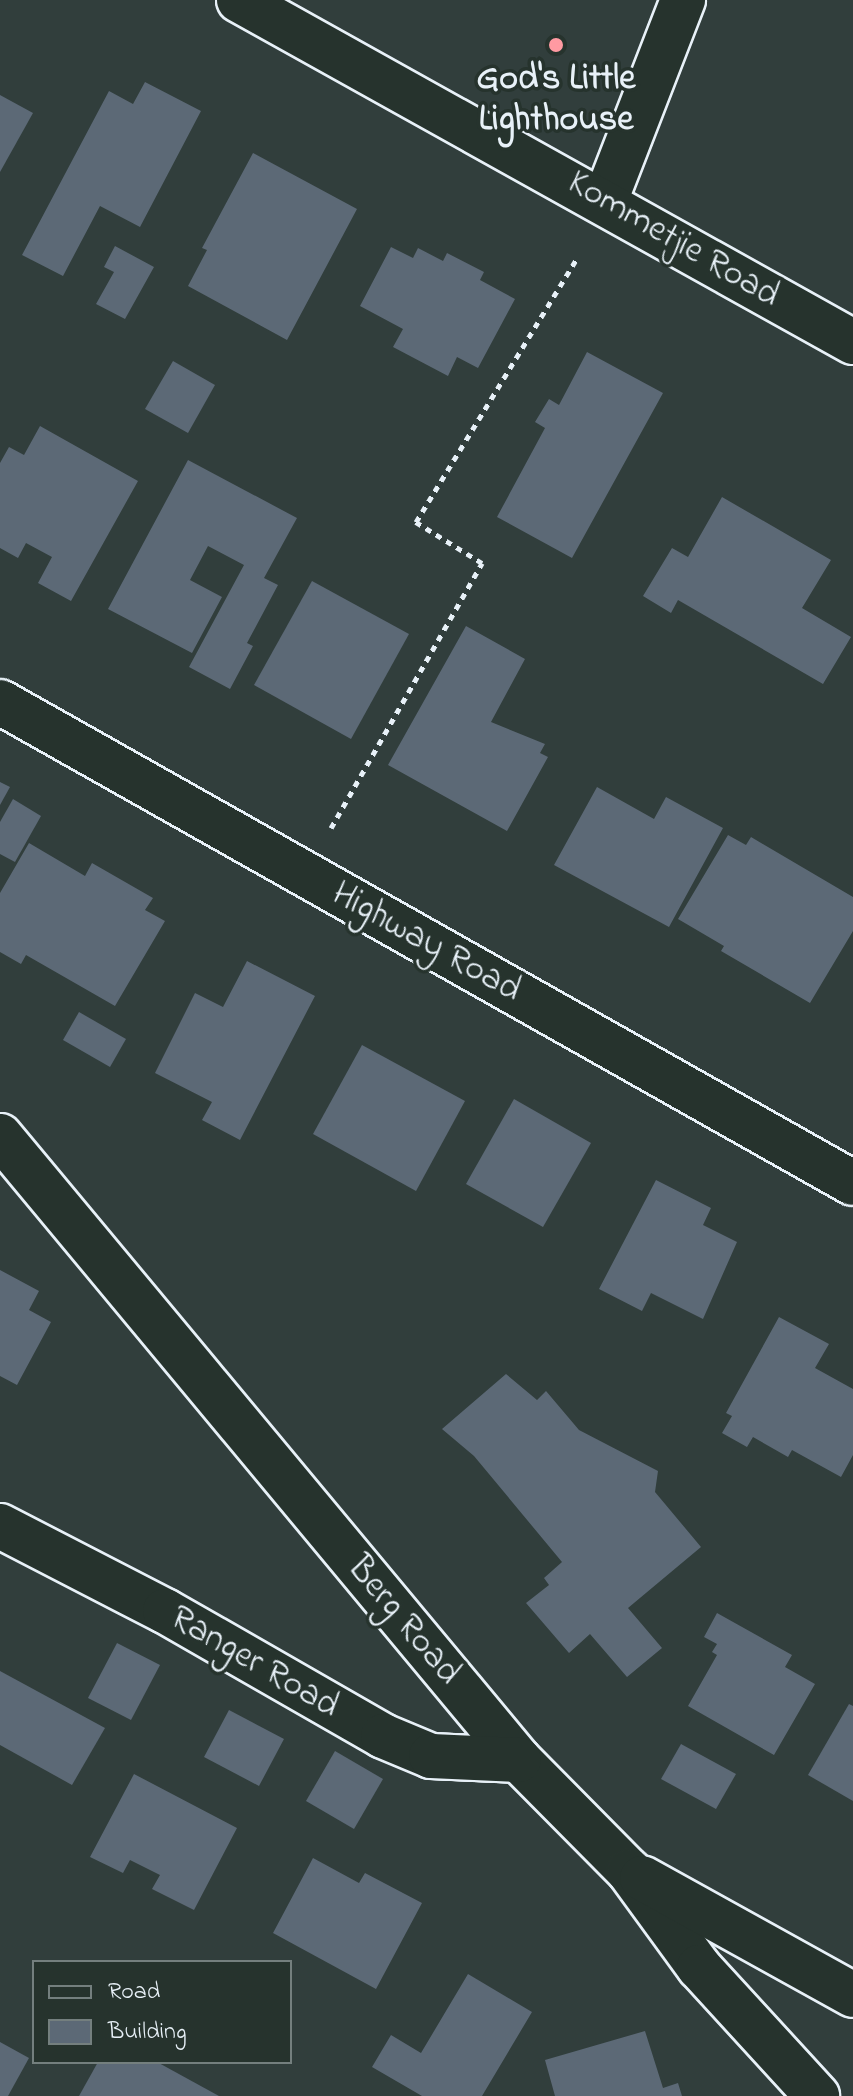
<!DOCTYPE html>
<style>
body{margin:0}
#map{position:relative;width:853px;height:2096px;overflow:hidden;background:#313e3c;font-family:"Indie Flower",sans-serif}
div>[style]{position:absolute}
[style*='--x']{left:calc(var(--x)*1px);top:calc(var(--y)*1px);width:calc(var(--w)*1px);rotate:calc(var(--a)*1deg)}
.building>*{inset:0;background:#5c6976}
.path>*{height:5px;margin-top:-2.5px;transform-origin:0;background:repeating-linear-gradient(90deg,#e8f1f8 0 6px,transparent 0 12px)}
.roads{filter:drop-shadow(2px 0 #e8f1f8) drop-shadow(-2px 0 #e8f1f8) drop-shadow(0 2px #e8f1f8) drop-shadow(0 -2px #e8f1f8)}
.street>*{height:44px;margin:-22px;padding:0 22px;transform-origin:22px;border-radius:22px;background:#26332d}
.secondary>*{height:44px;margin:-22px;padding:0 22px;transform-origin:22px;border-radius:22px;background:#26332d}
.dots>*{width:22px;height:22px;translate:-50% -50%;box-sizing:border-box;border:4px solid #26332d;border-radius:50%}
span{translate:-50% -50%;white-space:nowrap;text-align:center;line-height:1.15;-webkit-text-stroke:7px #26332d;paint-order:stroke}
.poi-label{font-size:36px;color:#e8f1f8;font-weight:700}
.street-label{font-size:36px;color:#e8f1f8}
.legend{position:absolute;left:32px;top:1960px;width:260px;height:104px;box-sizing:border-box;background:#26332d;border:2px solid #747f7e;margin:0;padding:10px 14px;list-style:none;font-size:24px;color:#e8f1f8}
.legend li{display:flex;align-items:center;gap:16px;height:40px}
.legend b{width:40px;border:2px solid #747f7e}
</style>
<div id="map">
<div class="building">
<div style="clip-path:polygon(145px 82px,201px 111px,140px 227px,100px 206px,63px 276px,22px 255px,109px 91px,133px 104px)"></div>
<div style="clip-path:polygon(0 95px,33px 113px,0 172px)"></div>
<div style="clip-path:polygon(253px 153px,357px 209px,287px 340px,188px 286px,207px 250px,202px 248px)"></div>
<div style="clip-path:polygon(115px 246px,154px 267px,125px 319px,96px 304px,114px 272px,104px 267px)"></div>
<div style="clip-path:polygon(391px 247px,413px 258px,418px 248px,443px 261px,447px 253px,484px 272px,480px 280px,515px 299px,478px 368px,457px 357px,448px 376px,393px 347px,403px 329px,360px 306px)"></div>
<div style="clip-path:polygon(587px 352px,663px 393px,572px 558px,497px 517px,545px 428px,535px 422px,549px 399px,559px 405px)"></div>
<div style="clip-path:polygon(173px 361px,215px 385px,188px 433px,145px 409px)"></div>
<div style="clip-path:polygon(40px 426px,138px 481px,71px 601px,38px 583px,52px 557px,26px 543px,18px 558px,0 548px,0 463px,9px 447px,24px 455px)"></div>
<div style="clip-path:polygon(188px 460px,297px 518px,264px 578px,278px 585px,247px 643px,253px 646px,230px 689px,189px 667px,244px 565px,208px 546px,190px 580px,222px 597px,192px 653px,108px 609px)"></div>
<div style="clip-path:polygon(722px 497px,831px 560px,802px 608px,851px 637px,823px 684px,678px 600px,671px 613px,643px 596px,672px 548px,688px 557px)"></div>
<div style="clip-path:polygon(312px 581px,409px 634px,351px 739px,254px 685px)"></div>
<div style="clip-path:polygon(466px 626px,525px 659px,491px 722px,545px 744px,540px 753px,548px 757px,507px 831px,388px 765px)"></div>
<div style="clip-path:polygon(0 782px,10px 787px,0 805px)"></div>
<div style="clip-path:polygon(597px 787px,654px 819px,666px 797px,723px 828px,669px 927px,554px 865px)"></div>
<div style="clip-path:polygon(13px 799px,41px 816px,15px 862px,0 854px,0 822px)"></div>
<div style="clip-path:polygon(728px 835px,746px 845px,751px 837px,853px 897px,853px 931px,810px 1003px,721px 951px,724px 946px,678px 919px)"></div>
<div style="clip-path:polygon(29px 843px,85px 876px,92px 863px,153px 898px,145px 910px,165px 921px,115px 1006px,26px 955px,21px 964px,0 952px,0 893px)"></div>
<div style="clip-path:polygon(247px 961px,315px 996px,240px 1140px,202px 1120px,212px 1102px,155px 1073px,195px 993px,223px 1007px)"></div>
<div style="clip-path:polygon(79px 1012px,126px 1039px,110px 1067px,63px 1040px)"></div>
<div style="clip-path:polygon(362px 1045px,465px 1101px,416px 1191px,313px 1134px)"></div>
<div style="clip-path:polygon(514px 1099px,591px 1143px,543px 1227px,466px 1184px)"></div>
<div style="clip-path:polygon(656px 1180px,711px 1208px,703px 1225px,737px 1242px,703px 1319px,651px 1293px,642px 1311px,599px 1289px)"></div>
<div style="clip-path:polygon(0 1270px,39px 1291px,29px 1310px,51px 1322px,17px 1385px,0 1376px)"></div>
<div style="clip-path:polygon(779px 1317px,829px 1344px,815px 1368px,853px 1389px,853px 1455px,841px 1477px,792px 1450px,788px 1457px,753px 1437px,747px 1447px,722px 1433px,732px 1416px,726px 1413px)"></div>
<div style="clip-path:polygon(506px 1374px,537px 1400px,546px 1391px,579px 1430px,658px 1471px,655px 1492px,701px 1547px,628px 1608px,662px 1648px,627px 1677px,590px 1634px,569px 1653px,526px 1603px,549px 1585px,544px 1578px,562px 1562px,474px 1456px,442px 1429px)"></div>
<div style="clip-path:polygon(717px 1613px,792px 1655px,785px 1667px,815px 1684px,774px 1755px,688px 1706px,717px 1655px,712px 1652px,717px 1644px,704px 1637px)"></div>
<div style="clip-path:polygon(117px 1643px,160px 1665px,131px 1720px,88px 1698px)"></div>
<div style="clip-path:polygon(0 1671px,105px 1728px,72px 1785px,0 1745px)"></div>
<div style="clip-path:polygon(849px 1704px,853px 1706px,853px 1801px,808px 1775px)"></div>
<div style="clip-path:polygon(229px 1710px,284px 1739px,259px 1786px,204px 1757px)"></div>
<div style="clip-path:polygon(681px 1744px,736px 1774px,716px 1809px,661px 1779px)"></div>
<div style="clip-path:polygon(335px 1751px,383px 1779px,354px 1829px,306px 1801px)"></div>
<div style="clip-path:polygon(134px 1774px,237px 1828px,194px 1910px,152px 1889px,160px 1875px,130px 1860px,123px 1873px,90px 1857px)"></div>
<div style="clip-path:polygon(313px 1858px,359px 1883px,365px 1873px,422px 1903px,376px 1989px,273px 1933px)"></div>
<div style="clip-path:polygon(468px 1974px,532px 2012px,482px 2096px,422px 2096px,372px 2067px,391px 2035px,421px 2053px)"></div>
<div style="clip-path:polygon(645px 2031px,663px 2088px,678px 2083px,682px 2096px,555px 2096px,545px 2060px)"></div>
<div style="clip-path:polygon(0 2042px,29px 2058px,8px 2096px,0 2096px)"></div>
<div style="clip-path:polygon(98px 2062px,157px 2062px,219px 2096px,79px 2096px)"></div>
</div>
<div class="path">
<div style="--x:331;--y:828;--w:305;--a:-60.3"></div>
<div style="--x:482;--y:563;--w:78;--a:-148.2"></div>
<div style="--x:416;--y:522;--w:307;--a:-58.6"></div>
</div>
<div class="roads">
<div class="street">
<div style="--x:605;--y:201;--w:216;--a:-68.8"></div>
<div style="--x:0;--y:702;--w:979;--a:29.42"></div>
<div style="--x:0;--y:1136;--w:812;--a:50.25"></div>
<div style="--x:519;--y:1760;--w:156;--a:45.3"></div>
<div style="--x:629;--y:1871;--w:119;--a:53.9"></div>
<div style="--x:699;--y:1967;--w:175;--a:47.5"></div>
<div style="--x:0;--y:1526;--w:186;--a:27.3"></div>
<div style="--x:165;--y:1611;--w:251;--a:29.8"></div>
<div style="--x:383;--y:1736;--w:52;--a:22.6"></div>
<div style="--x:431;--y:1756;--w:88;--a:2.6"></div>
<div style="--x:642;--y:1878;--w:241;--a:29"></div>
</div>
<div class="secondary">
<div style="--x:239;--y:0;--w:703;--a:29.12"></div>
</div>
</div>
<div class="dots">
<div style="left:556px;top:45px;background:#ff9aa2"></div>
</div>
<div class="poi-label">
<span style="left:556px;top:100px">God's Little<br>Lighthouse</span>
</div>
<div class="street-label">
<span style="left:673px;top:240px;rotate:30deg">Kommetjie Road</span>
<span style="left:426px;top:943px;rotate:29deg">Highway Road</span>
<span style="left:403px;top:1621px;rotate:50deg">Berg Road</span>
<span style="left:254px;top:1663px;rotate:30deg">Ranger Road</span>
</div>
<ul class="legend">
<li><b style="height:10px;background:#26332d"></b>Road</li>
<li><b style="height:22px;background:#5c6976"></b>Building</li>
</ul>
</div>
